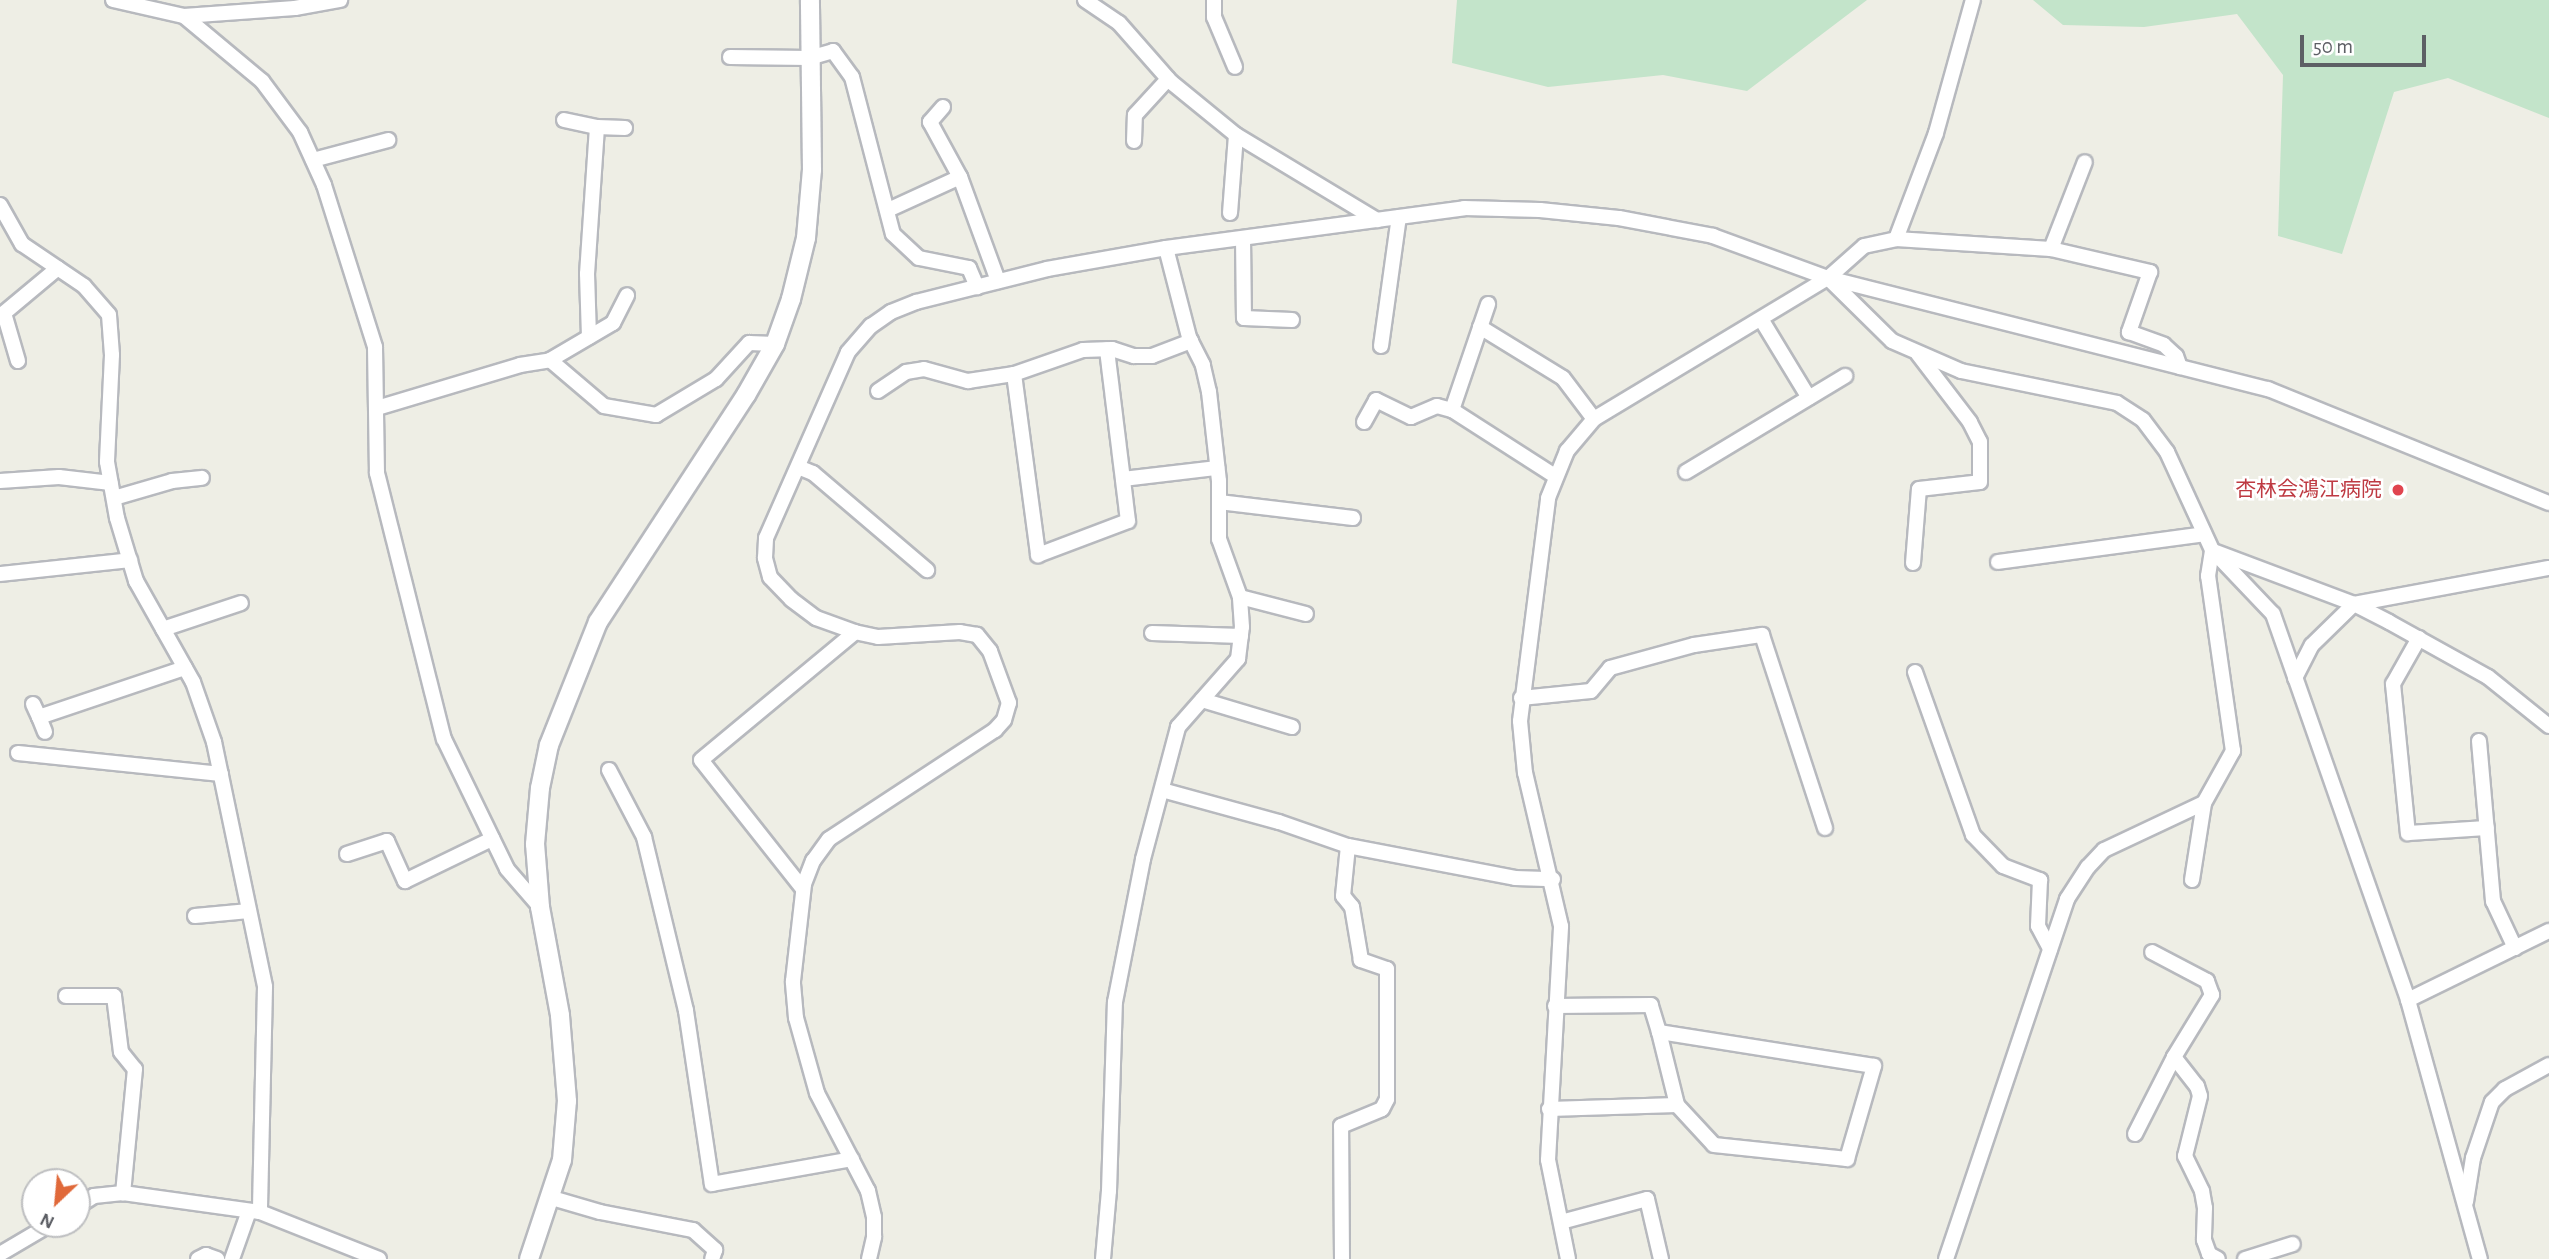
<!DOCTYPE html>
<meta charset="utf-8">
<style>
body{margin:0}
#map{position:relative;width:2549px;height:1259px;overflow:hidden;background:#eeeee5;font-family:"Alegreya Sans","Noto Sans JP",sans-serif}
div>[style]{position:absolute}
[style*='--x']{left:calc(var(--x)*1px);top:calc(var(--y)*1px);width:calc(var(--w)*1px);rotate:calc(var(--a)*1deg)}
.green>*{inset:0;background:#c3e4ca}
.roads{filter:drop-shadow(2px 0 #b7b9be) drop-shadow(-2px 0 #b7b9be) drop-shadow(0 2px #b7b9be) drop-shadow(0 -2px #b7b9be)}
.minor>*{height:14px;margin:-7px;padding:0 7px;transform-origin:7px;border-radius:7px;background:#fff}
.tertiary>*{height:18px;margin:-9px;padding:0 9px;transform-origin:9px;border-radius:9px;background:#fff}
.dots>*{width:19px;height:19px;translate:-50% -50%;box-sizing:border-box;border:4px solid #fff;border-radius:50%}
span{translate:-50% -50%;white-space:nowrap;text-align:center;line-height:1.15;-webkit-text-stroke:5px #fff;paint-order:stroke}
.health-label{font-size:21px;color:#be3a42}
.right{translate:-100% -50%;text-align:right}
.north{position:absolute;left:21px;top:1168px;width:70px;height:70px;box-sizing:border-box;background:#fff;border:2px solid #bebfc1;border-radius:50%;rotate:206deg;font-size:19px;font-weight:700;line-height:28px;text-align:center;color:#5d5f65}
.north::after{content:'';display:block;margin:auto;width:24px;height:32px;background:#e0693a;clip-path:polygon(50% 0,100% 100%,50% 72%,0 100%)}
.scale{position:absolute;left:2300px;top:35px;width:126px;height:32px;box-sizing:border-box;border:4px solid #5d5f65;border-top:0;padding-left:9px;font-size:21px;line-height:24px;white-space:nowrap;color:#5d5f65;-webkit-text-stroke:5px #fff;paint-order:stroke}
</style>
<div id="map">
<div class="green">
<div style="clip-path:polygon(1457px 0,1867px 0,1747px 91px,1663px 75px,1548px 87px,1452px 63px)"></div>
<div style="clip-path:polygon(2033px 0,2549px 0,2549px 118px,2448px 78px,2394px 92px,2342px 254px,2278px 236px,2283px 75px,2237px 14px,2144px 27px,2063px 25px)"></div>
</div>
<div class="roads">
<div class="minor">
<div style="--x:113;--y:0;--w:73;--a:12.7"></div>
<div style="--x:184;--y:16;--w:111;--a:-4.1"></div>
<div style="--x:295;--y:8;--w:46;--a:-10.1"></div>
<div style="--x:1085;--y:0;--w:41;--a:34.1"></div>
<div style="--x:1119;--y:23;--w:79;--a:48.6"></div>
<div style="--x:1171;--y:82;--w:84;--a:39.2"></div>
<div style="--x:1236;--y:135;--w:165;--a:31.1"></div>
<div style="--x:1214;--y:0;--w:17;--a:90"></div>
<div style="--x:1214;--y:17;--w:54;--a:67.2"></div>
<div style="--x:184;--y:16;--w:102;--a:39.8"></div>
<div style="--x:262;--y:81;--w:64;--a:53.3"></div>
<div style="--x:300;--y:132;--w:58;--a:65.6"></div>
<div style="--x:324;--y:185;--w:170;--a:72.5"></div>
<div style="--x:375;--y:347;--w:126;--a:89.1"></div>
<div style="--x:377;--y:473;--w:274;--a:75.9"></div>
<div style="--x:444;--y:739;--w:144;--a:64.1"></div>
<div style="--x:507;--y:869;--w:50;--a:49"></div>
<div style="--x:730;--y:57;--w:79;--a:0.7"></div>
<div style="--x:809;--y:58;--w:25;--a:-16"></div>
<div style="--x:833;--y:51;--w:32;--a:54"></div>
<div style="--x:852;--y:77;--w:162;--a:75.4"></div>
<div style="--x:893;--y:234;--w:35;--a:43"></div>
<div style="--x:919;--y:258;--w:51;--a:11.3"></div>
<div style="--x:969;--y:268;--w:21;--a:67"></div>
<div style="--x:943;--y:107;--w:20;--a:131"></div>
<div style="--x:930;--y:122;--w:63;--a:61.4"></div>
<div style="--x:960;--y:177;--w:111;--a:69.9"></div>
<div style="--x:564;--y:120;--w:34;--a:12"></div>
<div style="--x:1134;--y:141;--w:26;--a:-88"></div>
<div style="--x:1135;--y:115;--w:49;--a:-47.5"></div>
<div style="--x:313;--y:160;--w:78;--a:-14.9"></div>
<div style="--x:0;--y:205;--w:45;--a:60.6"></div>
<div style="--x:22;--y:244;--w:75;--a:34.1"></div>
<div style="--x:84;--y:286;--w:38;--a:49"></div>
<div style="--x:109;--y:315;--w:40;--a:85.7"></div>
<div style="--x:112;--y:355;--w:107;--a:92.7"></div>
<div style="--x:107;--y:462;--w:57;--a:79.9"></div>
<div style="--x:117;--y:518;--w:66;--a:73.2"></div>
<div style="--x:136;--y:581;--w:116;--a:60.6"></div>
<div style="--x:193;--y:682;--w:64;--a:70.7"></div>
<div style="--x:214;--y:742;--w:250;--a:78.2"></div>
<div style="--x:265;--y:987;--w:225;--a:91.3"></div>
<div style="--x:888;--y:210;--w:79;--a:-24.6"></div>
<div style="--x:1230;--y:213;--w:78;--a:-85.6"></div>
<div style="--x:1243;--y:238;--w:80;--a:89.3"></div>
<div style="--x:1244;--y:318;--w:48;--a:2.4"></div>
<div style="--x:1896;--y:239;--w:155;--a:3.7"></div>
<div style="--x:2051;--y:249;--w:102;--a:13.1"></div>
<div style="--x:2150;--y:272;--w:64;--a:109.3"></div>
<div style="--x:2129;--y:332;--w:37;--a:20"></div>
<div style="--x:2164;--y:345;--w:16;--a:43"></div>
<div style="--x:2176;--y:356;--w:12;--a:70"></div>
<div style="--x:2051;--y:249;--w:93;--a:-68.7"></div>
<div style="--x:1829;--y:279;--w:88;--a:44.5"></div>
<div style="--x:1892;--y:341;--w:75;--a:23.5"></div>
<div style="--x:1961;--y:371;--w:159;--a:11.6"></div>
<div style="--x:2117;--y:403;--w:31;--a:33"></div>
<div style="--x:2143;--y:420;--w:40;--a:53"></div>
<div style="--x:2167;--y:452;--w:108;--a:65.3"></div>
<div style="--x:2212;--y:550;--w:88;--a:46.4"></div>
<div style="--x:2273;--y:614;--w:409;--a:70.7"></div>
<div style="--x:2408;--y:1000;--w:269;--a:74.5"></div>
<div style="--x:1761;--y:319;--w:92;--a:58.7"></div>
<div style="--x:1480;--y:327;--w:97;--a:31.6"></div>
<div style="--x:1563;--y:378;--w:51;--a:52.9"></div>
<div style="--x:589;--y:337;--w:63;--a:-91.8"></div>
<div style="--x:587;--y:274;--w:147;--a:-86.1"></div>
<div style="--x:597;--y:127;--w:28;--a:2"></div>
<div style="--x:1381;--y:346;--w:130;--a:-82.1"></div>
<div style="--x:550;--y:360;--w:73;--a:-30.4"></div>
<div style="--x:613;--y:323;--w:31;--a:-63"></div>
<div style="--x:18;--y:361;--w:50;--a:-106.3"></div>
<div style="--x:4;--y:313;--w:70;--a:-39.8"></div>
<div style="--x:1014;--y:374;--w:183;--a:82.4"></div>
<div style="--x:1038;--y:555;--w:96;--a:-20.7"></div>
<div style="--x:1128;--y:521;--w:173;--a:-97"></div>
<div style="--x:878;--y:391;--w:34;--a:-34"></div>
<div style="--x:906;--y:372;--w:18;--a:-9"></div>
<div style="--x:924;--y:369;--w:46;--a:15.3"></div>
<div style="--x:968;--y:381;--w:47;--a:-8.7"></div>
<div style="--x:1014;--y:374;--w:73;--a:-19.2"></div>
<div style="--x:1083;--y:350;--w:29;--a:-2"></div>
<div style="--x:1112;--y:349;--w:23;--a:18"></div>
<div style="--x:1134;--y:356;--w:18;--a:0"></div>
<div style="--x:1152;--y:356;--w:42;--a:-21"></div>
<div style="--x:377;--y:408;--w:149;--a:-16.7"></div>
<div style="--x:520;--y:365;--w:30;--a:-9"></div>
<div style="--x:550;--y:360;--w:71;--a:40.4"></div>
<div style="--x:604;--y:406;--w:53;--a:9.8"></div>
<div style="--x:656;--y:415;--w:70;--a:-31"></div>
<div style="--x:716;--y:379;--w:49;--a:-47.5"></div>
<div style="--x:749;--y:343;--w:26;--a:2"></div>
<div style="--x:1452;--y:410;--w:112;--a:-71.2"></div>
<div style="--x:1364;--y:422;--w:25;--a:-61"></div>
<div style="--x:1376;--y:400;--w:39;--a:26"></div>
<div style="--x:1411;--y:417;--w:28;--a:-23"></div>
<div style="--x:1437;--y:406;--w:16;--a:15"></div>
<div style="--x:1452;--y:410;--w:122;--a:32.7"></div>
<div style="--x:798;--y:467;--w:16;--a:22"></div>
<div style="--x:813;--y:473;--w:150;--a:40.4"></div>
<div style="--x:1686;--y:472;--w:186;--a:-31.1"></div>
<div style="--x:1123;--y:479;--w:95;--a:-6.7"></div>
<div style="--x:0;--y:481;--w:59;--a:-3.9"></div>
<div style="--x:59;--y:477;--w:52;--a:6.6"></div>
<div style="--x:114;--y:498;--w:60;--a:-16.3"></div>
<div style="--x:172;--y:481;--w:30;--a:-6"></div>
<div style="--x:1219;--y:502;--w:135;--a:6.8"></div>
<div style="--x:2216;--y:552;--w:147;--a:20.6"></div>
<div style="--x:2354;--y:604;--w:39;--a:27"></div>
<div style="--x:2389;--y:622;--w:113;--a:29.1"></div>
<div style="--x:2488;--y:677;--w:78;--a:38.8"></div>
<div style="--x:1998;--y:562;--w:208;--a:-7.7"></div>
<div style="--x:1913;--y:563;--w:74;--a:-85.4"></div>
<div style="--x:1919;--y:489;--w:61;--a:-6.5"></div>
<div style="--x:1980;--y:482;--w:40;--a:-90"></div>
<div style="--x:1980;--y:442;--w:22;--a:-117"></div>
<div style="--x:1970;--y:422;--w:86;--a:-127.4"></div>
<div style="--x:0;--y:574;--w:131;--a:-6.1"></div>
<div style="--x:1240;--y:597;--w:68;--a:14.4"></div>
<div style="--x:163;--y:629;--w:82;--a:-18.4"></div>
<div style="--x:1152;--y:633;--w:89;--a:1.9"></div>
<div style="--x:2419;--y:638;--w:53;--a:119.5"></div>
<div style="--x:2393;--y:684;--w:150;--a:84.3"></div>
<div style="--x:2408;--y:833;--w:79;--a:-3.6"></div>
<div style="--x:1915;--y:672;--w:173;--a:70.4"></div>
<div style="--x:1973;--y:835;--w:43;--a:45.9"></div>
<div style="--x:2003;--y:866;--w:40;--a:21"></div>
<div style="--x:2040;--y:880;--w:46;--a:92.5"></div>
<div style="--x:2038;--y:926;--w:26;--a:62"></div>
<div style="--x:2295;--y:678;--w:37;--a:-63"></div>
<div style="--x:2312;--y:645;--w:59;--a:-44.3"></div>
<div style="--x:2354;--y:604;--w:198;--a:-10.5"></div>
<div style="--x:1521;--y:698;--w:70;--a:-5.7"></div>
<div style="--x:1591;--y:691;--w:30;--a:-50"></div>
<div style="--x:1610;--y:668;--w:87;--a:-15.3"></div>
<div style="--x:1694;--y:645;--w:69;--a:-8.4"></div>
<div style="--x:1762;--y:635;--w:203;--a:71.9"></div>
<div style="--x:1202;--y:700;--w:94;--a:16.7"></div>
<div style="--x:33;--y:704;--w:14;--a:65"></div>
<div style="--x:39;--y:717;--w:154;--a:-18.6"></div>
<div style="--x:39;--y:717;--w:16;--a:68"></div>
<div style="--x:2479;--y:741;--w:161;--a:85"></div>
<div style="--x:2493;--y:901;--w:52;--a:64.9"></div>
<div style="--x:18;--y:753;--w:204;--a:5.9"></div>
<div style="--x:609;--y:770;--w:76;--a:62.4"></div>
<div style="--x:644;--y:837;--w:179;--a:76.4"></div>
<div style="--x:686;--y:1011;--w:175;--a:81.5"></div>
<div style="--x:712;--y:1184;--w:142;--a:-10.1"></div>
<div style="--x:1162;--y:790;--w:121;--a:15.3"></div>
<div style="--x:1279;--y:822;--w:73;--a:19.2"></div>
<div style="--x:1348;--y:846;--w:170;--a:10.8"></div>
<div style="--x:1515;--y:878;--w:38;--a:2"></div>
<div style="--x:347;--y:854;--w:42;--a:-18"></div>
<div style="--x:387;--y:841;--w:44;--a:65.8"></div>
<div style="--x:405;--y:881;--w:97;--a:-25.8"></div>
<div style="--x:2192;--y:880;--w:78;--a:-81.1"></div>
<div style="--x:803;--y:889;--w:164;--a:-128.3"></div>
<div style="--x:701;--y:760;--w:200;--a:-39.7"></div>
<div style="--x:195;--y:916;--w:54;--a:-5.3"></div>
<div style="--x:66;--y:996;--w:48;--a:0"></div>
<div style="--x:114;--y:996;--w:56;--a:82.9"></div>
<div style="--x:121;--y:1052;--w:22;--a:51"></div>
<div style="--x:135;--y:1069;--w:125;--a:95.5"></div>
<div style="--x:2408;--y:1000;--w:157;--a:-26.1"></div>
<div style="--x:1659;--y:1032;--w:75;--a:76.1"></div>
<div style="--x:2174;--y:1057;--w:37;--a:52"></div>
<div style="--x:2197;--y:1086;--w:10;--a:73"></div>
<div style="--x:2200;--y:1096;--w:62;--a:104"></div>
<div style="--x:2185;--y:1156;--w:39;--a:64"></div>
<div style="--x:2202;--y:1191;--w:17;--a:80"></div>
<div style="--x:2205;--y:1208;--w:32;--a:92"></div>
<div style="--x:2204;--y:1240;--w:15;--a:70"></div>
<div style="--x:2209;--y:1254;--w:10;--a:29"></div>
<div style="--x:1549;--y:1109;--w:128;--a:-1.8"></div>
<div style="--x:1677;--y:1105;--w:54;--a:47.2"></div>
<div style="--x:1714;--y:1145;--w:134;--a:6"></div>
<div style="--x:1847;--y:1159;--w:97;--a:-73.8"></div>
<div style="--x:1874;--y:1066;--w:218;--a:-171"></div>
<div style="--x:1659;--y:1032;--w:28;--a:-107"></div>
<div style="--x:1651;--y:1005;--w:96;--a:179.4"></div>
<div style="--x:2135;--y:1134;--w:86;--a:-63.1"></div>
<div style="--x:2174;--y:1057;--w:73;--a:-58.5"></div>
<div style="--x:2212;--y:995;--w:15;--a:-110"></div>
<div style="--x:2207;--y:981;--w:62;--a:-152.2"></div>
<div style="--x:552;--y:1198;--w:50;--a:16.3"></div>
<div style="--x:600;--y:1212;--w:95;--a:11"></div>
<div style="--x:693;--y:1230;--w:30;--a:42"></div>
<div style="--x:715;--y:1250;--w:9;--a:108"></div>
<div style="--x:2466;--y:1202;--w:45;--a:-81"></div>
<div style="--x:2473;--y:1158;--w:59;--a:-71.3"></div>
<div style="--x:2492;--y:1102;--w:18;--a:-45"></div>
<div style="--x:2505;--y:1089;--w:50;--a:-28.6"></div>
<div style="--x:77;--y:1207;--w:20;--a:-33"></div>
<div style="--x:94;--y:1196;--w:29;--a:-6"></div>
<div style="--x:123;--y:1193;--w:138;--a:7.9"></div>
<div style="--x:260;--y:1212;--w:128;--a:21.6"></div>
<div style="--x:1561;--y:1222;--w:89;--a:-15"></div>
<div style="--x:1647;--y:1199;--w:62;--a:76.9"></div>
<div style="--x:0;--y:1254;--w:59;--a:-30.5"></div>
<div style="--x:198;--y:1259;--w:9;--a:-27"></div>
<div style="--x:206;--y:1255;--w:12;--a:20"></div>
<div style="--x:232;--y:1259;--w:51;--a:-70.5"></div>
<div style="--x:869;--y:1259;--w:23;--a:-77"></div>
<div style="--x:874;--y:1237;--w:20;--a:-90"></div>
<div style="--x:874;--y:1217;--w:27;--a:-103"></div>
<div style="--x:868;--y:1191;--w:110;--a:-117.5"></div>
<div style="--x:817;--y:1093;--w:78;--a:-105.6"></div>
<div style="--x:796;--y:1018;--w:37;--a:-95"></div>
<div style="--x:793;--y:981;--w:98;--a:-83.5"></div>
<div style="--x:804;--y:884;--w:25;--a:-69"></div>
<div style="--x:813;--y:861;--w:27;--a:-54"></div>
<div style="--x:829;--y:839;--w:199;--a:-33.3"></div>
<div style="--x:995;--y:730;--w:13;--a:-48"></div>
<div style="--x:1004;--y:720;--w:18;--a:-74"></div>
<div style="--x:1009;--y:703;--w:55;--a:-110.1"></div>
<div style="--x:990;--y:651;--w:21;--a:-129"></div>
<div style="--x:977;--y:635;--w:17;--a:-170"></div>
<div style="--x:960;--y:632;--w:82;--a:176.5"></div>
<div style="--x:878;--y:637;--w:24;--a:-168"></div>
<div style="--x:855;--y:632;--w:41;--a:-160.3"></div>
<div style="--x:816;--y:618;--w:31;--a:-143"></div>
<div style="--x:791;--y:599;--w:30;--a:-134"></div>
<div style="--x:770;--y:577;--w:20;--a:-105"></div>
<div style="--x:765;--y:558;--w:20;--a:-87"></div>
<div style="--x:766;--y:538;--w:203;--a:-66.2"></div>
<div style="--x:848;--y:352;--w:35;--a:-49"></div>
<div style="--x:871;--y:326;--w:24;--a:-35"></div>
<div style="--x:891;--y:312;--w:27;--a:-22"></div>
<div style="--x:916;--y:302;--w:135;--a:-14.1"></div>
<div style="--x:1047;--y:269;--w:121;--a:-10"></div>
<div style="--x:1166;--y:248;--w:301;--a:-7.6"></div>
<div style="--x:1464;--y:208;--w:76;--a:1.5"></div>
<div style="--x:1540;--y:210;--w:79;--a:5.8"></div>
<div style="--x:1619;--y:218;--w:96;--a:10.8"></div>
<div style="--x:1713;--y:236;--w:122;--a:20.1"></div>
<div style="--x:1828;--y:278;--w:454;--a:14.2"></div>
<div style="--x:2268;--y:389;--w:303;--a:22.1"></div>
<div style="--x:1103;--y:1259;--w:68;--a:-85"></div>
<div style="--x:1109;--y:1191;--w:189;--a:-88.2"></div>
<div style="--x:1115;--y:1002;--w:146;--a:-78.9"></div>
<div style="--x:1143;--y:859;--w:137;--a:-75.1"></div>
<div style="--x:1178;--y:727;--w:91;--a:-48.6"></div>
<div style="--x:1238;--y:659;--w:32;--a:-83"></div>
<div style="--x:1242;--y:627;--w:30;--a:-94"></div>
<div style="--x:1240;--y:597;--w:62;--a:-109.9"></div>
<div style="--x:1219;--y:539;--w:58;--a:-90"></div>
<div style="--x:1219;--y:481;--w:90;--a:-96.4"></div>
<div style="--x:1209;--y:392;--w:28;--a:-103"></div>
<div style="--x:1203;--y:365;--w:31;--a:-117"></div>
<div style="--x:1189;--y:337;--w:92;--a:-104.5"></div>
<div style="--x:1342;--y:1259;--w:133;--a:-90.4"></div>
<div style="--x:1341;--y:1126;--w:44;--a:-22.5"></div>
<div style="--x:1382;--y:1109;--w:11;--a:-63"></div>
<div style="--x:1387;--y:1099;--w:130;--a:-90"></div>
<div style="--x:1387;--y:969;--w:28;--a:-161"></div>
<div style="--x:1361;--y:960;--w:54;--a:-99.6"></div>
<div style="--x:1352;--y:907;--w:14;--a:-129"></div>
<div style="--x:1343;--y:896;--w:50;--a:-84.3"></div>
<div style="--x:1568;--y:1259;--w:101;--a:-101.4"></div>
<div style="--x:1548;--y:1160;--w:234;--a:-86.8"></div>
<div style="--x:1561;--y:926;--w:157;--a:-103.2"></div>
<div style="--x:1525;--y:773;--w:52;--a:-95.5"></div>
<div style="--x:1520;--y:721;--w:225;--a:-82.8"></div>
<div style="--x:1548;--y:498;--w:51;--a:-68"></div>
<div style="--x:1567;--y:451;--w:42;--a:-49.8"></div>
<div style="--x:1594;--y:419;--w:273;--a:-31.1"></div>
<div style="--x:1828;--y:278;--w:48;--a:-41.6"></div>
<div style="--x:1864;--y:246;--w:33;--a:-12"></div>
<div style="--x:1896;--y:239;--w:113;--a:-69.3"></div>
<div style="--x:1936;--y:133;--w:138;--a:-74.5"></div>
<div style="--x:1946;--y:1259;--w:380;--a:-71.4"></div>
<div style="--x:2067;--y:899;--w:38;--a:-57"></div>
<div style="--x:2088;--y:867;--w:23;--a:-47"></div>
<div style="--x:2104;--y:850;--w:110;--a:-25.2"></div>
<div style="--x:2204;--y:803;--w:60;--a:-60.9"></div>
<div style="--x:2233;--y:751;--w:177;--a:-98.1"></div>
<div style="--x:2208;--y:576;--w:26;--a:-81"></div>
<div style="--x:2245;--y:1259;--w:50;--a:-17.4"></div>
</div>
<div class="tertiary">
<div style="--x:529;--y:1259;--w:104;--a:-71.6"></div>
<div style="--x:562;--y:1160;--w:59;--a:-85.2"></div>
<div style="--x:567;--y:1101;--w:86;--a:-94.7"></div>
<div style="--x:560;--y:1015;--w:110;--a:-100.5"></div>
<div style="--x:540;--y:907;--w:63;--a:-94.5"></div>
<div style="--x:535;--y:844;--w:56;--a:-84.9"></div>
<div style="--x:540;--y:788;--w:44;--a:-78.2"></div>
<div style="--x:549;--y:745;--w:132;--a:-68.3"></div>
<div style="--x:598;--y:622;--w:271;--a:-56.9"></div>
<div style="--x:746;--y:395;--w:59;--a:-60.4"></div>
<div style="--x:775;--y:344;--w:48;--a:-70.4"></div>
<div style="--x:791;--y:299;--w:63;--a:-76.2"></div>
<div style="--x:806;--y:238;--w:68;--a:-85"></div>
<div style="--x:812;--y:170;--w:170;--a:-90.7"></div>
</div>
</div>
<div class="dots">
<div style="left:2398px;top:490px;background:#e0444e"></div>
</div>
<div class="health-label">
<span class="right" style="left:2382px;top:490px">杏林会鴻江病院</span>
</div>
<div class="north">N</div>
<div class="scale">50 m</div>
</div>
